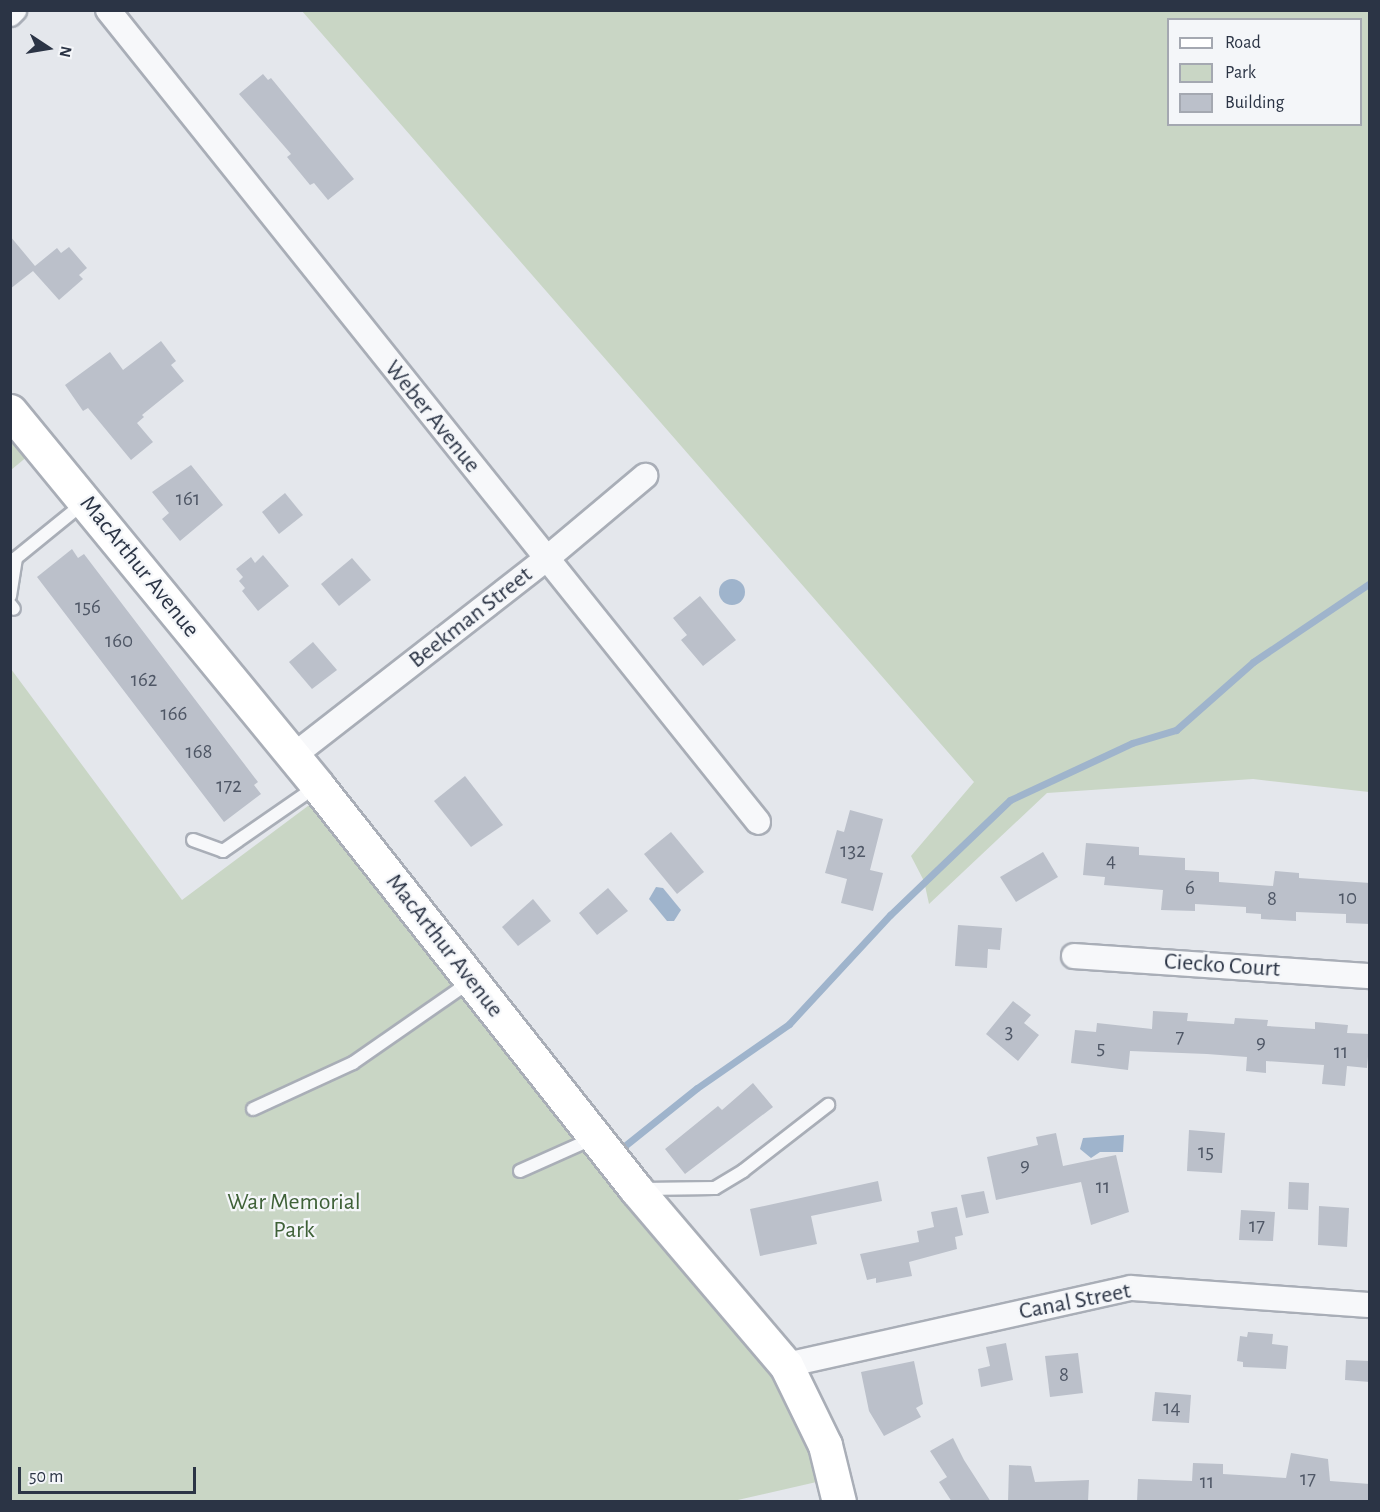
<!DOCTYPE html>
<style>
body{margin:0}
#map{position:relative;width:1380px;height:1512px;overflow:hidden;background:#e4e7ec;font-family:"Alegreya Sans",sans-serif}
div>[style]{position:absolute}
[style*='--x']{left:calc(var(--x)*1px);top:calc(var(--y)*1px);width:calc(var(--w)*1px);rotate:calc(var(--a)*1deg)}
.green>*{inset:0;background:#c9d6c5}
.water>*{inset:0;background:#9fb4cc}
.round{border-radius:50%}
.stream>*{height:7px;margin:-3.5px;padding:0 3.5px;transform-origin:3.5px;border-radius:3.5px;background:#9fb4cc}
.building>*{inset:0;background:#bbc0ca}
.roads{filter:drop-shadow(2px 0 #a9aeb7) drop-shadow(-2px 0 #a9aeb7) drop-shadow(0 2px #a9aeb7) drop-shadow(0 -2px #a9aeb7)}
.lane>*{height:12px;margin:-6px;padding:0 6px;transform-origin:6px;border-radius:6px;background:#f7f8fa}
.street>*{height:24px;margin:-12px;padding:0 12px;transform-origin:12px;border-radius:12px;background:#f7f8fa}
.secondary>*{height:33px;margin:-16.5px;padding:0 16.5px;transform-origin:16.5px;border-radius:16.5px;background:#fff}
span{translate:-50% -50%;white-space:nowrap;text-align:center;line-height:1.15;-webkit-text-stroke:4.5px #f4f6f9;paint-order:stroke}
.number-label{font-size:21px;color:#4f5766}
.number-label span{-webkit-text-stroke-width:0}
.street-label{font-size:24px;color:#2b3445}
.park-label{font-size:24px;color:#3f6138}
.frame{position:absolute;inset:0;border:12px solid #2b3445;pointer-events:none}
.legend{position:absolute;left:1167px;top:18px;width:195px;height:108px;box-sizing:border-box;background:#f4f6f9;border:2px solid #a4a8b1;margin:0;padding:8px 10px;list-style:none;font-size:18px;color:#2b3445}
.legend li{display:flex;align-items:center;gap:12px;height:30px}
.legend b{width:30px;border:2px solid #a4a8b1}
.north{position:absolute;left:18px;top:18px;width:60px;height:60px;-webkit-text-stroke:4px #f4f6f9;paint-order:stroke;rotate:102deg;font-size:16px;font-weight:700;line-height:24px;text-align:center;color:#2b3445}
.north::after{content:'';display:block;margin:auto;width:21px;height:27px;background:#2b3445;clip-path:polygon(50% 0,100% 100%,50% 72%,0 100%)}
.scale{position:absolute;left:18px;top:1467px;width:178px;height:27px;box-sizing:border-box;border:3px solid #2b3445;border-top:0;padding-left:8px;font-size:18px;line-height:21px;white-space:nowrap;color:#2b3445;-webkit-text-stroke:4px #f4f6f9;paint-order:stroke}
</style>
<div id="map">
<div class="green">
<div style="clip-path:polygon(evenodd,302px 11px,1369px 11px,1369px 792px,1253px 779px,1047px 793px,929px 904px,924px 881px,911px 856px,974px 782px,302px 11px,1168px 20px,1360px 20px,1360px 124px,1168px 124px,1168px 20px)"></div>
<div style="clip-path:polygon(10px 411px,40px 446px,11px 470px,10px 470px)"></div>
<div style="clip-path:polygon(11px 669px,182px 900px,324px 794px,786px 1365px,834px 1478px,729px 1502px,11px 1501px)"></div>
</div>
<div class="water">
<div class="round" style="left:719px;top:579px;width:26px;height:26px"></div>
<div style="clip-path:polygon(656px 887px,663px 888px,681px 910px,674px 921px,667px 921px,649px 899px)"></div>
<div style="clip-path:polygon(1124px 1135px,1123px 1152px,1100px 1152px,1091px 1158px,1080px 1149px,1083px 1138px)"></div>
</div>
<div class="stream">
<div style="--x:617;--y:1152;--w:102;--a:-38.7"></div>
<div style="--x:697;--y:1088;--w:112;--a:-34.8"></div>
<div style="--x:789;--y:1024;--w:149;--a:-47.2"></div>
<div style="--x:890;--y:915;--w:166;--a:-43.8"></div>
<div style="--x:1010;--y:800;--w:135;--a:-25"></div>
<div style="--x:1132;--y:743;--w:46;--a:-16.5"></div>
<div style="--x:1176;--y:730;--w:103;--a:-41.4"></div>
<div style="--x:1253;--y:662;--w:141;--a:-34"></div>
</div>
<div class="building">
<div style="clip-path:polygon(263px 74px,268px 80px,271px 78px,354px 179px,328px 200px,314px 183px,310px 185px,287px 157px,291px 154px,239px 94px)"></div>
<div style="clip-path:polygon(10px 236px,35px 266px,57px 248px,61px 253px,69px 247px,87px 268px,79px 275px,83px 279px,59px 300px,33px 271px,10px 289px)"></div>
<div style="clip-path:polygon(161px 341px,176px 361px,171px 365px,184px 381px,142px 415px,144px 417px,137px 423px,153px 442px,131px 460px,88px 408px,83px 411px,65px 385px,110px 352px,123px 370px)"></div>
<div style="clip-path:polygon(191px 465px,223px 505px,180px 541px,162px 519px,169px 513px,152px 492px)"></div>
<div style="clip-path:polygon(285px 493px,303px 515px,279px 534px,262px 512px)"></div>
<div style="clip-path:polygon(72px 549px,78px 558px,84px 554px,258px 782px,254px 785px,261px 794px,224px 822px,37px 577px)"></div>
<div style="clip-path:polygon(263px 555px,289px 586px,258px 611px,242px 591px,245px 588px,239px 581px,243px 577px,236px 569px,251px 557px,255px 563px)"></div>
<div style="clip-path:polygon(352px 558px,371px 580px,339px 606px,321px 584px)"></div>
<div style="clip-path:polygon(700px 596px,736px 640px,703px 666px,681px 640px,687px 635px,673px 618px)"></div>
<div style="clip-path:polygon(313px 642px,337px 670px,312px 689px,289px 662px)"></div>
<div style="clip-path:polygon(465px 776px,503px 825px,471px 847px,434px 801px)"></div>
<div style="clip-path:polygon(850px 810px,883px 819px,870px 870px,883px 873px,873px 911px,841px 903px,847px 879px,825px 873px,837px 830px,844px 832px)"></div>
<div style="clip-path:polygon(671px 832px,704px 872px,677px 894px,644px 854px)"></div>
<div style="clip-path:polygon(1086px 843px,1139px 847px,1139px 855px,1185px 858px,1185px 870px,1219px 872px,1219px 882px,1273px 886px,1275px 871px,1299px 873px,1299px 878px,1370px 883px,1370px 924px,1346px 923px,1346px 914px,1296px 912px,1296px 921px,1261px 919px,1261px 914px,1246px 913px,1246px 907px,1195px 904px,1195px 911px,1161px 910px,1163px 890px,1104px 885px,1105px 877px,1083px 875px)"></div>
<div style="clip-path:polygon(1043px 852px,1058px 877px,1016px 902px,1000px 877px)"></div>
<div style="clip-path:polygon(608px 888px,628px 911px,597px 935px,579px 913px)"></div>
<div style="clip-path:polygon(533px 899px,551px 921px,518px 946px,502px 927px)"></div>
<div style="clip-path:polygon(958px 925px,1002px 928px,1000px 950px,988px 949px,987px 968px,955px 966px)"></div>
<div style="clip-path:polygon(1013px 1001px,1031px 1015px,1024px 1023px,1039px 1035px,1018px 1061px,986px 1034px)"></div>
<div style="clip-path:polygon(1153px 1011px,1188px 1013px,1187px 1021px,1234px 1024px,1235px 1018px,1268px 1020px,1267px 1026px,1315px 1029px,1315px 1022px,1348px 1025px,1347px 1033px,1370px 1034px,1367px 1068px,1347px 1066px,1345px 1086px,1322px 1084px,1324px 1065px,1266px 1061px,1266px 1073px,1246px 1071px,1247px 1057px,1207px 1054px,1130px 1051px,1128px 1070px,1071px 1063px,1075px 1030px,1096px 1032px,1097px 1023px,1152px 1029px)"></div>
<div style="clip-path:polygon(753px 1083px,773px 1107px,685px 1174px,665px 1149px,718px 1106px,722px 1110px)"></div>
<div style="clip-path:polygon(1189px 1130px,1225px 1133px,1222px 1173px,1187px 1171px)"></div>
<div style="clip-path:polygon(1056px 1133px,1063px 1166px,1116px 1155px,1129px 1212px,1091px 1225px,1081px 1182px,996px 1200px,987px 1157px,1038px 1145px,1036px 1137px)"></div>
<div style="clip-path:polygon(878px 1181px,882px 1201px,811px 1216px,817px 1244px,760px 1256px,750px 1209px)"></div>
<div style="clip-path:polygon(1289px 1182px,1309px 1183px,1308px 1210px,1288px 1209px)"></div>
<div style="clip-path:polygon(984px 1191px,989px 1213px,966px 1218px,961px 1195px)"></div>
<div style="clip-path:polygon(1319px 1206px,1349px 1208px,1347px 1247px,1318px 1245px)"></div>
<div style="clip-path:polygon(957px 1207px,963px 1235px,955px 1237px,957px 1249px,909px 1262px,912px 1276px,876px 1283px,876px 1278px,867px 1280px,860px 1254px,919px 1242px,917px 1231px,934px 1227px,931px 1212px)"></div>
<div style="clip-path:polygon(1241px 1210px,1275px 1212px,1273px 1241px,1239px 1240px)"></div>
<div style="clip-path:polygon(1248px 1332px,1273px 1334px,1272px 1344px,1288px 1346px,1286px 1369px,1243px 1367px,1243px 1362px,1237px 1361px,1240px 1336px,1247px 1337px)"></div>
<div style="clip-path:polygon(1006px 1343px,1013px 1380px,981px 1387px,978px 1369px,990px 1366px,986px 1347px)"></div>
<div style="clip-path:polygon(1078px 1353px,1083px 1393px,1050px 1397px,1045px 1356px)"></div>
<div style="clip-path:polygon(1346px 1360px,1370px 1361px,1370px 1382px,1345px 1380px)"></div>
<div style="clip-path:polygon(914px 1361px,923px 1404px,916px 1408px,921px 1417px,884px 1436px,869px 1411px,861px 1372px)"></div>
<div style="clip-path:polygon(1155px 1392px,1191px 1395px,1189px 1423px,1152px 1421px)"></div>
<div style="clip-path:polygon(953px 1438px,964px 1460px,991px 1502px,952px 1502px,939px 1482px,947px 1477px,930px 1451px)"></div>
<div style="clip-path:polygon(1291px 1453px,1328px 1459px,1330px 1481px,1370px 1484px,1370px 1502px,1137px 1502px,1138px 1479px,1192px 1481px,1193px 1463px,1223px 1464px,1223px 1474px,1286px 1478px)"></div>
<div style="clip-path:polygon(1009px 1465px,1031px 1466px,1035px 1482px,1089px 1480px,1088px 1502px,1008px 1502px)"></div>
</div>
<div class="roads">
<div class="lane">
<div style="--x:10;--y:596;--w:38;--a:-81"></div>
<div style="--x:16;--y:558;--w:89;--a:-39.1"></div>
<div style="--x:10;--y:604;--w:6;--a:51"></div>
<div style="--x:193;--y:840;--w:32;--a:20"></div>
<div style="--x:223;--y:851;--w:114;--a:-34.7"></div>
<div style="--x:253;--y:1109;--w:110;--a:-24.7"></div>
<div style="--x:353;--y:1063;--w:144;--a:-34.8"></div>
<div style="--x:520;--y:1171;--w:81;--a:-24"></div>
<div style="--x:643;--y:1189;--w:72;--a:-0.8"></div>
<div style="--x:715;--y:1188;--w:33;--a:-31"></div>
<div style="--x:743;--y:1171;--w:108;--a:-37.8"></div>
</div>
<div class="street">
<div style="--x:108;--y:10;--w:1040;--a:51.32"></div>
<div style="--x:10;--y:14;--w:6;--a:-45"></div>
<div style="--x:293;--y:756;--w:319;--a:-37.9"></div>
<div style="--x:545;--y:560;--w:131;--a:-40"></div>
<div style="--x:1074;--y:956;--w:297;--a:3.9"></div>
<div style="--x:786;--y:1365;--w:353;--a:-12.6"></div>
<div style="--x:1131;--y:1288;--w:240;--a:4.1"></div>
</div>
<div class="secondary">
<div style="--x:10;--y:411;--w:484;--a:50.6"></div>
<div style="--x:317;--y:785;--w:515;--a:51.71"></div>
<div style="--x:636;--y:1189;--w:231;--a:49.6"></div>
<div style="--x:786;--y:1365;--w:89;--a:64"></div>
<div style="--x:825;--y:1445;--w:59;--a:76.2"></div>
</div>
</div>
<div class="number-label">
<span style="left:188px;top:499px">161</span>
<span style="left:88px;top:607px">156</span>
<span style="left:119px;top:641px">160</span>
<span style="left:144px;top:680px">162</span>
<span style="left:174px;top:714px">166</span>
<span style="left:199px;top:752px">168</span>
<span style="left:229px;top:786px">172</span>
<span style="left:853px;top:851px">132</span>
<span style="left:1111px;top:861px">4</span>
<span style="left:1190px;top:888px">6</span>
<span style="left:1348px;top:898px">10</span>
<span style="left:1272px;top:899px">8</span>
<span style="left:1009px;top:1032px">3</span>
<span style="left:1180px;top:1037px">7</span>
<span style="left:1261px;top:1042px">9</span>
<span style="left:1101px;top:1048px">5</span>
<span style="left:1341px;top:1052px">11</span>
<span style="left:1206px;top:1152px">15</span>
<span style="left:1025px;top:1165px">9</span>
<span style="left:1103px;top:1187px">11</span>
<span style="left:1257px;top:1226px">17</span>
<span style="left:1064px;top:1375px">8</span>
<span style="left:1172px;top:1408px">14</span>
<span style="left:1308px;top:1479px">17</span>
<span style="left:1207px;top:1482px">11</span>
</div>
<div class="street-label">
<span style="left:432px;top:417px;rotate:51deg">Weber Avenue</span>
<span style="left:139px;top:567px;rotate:51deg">MacArthur Avenue</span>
<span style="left:471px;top:618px;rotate:-38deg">Beekman Street</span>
<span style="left:444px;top:946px;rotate:52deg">MacArthur Avenue</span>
<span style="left:1222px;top:966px;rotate:4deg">Ciecko Court</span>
<span style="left:1075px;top:1302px;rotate:-11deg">Canal Street</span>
</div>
<div class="park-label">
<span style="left:294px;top:1217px">War Memorial<br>Park</span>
</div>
<div class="frame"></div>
<ul class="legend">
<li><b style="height:8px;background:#fff"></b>Road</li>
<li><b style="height:16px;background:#c9d6c5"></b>Park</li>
<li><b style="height:16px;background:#bbc0ca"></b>Building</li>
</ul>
<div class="north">N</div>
<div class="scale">50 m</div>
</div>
